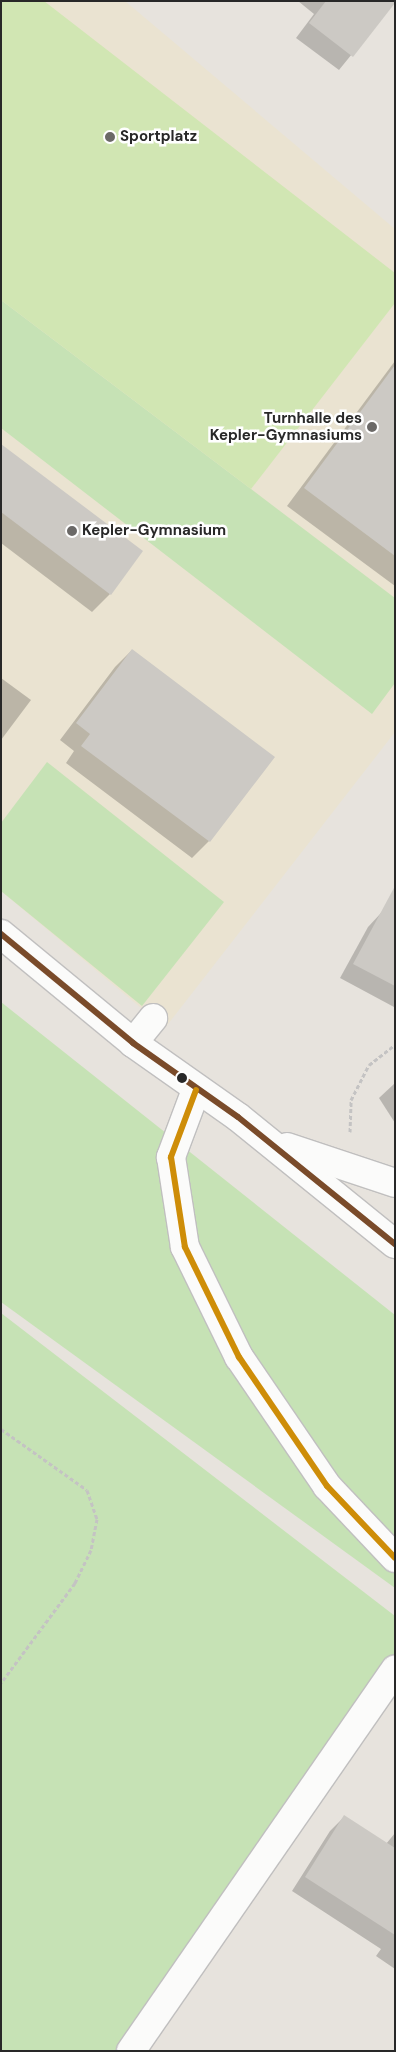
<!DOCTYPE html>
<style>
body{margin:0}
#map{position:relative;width:396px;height:2052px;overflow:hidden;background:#e7e3dd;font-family:"DM Sans",sans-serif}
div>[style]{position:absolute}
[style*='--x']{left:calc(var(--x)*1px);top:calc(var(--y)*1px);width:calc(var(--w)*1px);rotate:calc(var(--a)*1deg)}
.education>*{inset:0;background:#eae3d1}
.green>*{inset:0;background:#c6e2b5}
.pitch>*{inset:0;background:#d1e6b3}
.shadow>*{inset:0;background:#0003}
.building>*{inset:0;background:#ccc9c4}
.path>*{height:3px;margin-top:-1.5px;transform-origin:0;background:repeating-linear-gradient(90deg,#c4c3c3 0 4px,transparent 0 6.5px)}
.roads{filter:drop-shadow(1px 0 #c0bfbf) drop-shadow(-1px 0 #c0bfbf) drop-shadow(0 1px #c0bfbf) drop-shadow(0 -1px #c0bfbf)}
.minor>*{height:28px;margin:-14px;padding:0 14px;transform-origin:14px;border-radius:14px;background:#fbfbfa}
.bus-1>*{height:6px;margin:-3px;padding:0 3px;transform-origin:3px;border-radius:3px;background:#7a4b2a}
.bus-2>*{height:6px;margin:-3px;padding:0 3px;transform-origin:3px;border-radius:3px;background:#ce8d08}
.dots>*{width:14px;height:14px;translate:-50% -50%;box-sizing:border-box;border:2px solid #fff;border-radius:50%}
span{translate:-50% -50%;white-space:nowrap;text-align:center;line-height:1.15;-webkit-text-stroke:5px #fff;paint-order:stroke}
.poi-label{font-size:15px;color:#282828;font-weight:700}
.left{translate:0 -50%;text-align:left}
.right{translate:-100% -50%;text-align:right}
.frame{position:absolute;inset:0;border:2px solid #282828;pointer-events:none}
</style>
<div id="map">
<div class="education">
<div style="clip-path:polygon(1px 1px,125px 1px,395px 229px,395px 732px,165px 1028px,1px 891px)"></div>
</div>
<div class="green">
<div style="clip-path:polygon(1px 300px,395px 598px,395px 683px,372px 714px,1px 428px)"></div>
<div style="clip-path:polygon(47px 762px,224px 902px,142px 1006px,1px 891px,1px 823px)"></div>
<div style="clip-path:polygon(1px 1002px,395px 1315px,395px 1588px,1px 1302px)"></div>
<div style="clip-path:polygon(1px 1313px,395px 1616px,395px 1653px,129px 2051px,1px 2051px)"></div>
</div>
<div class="pitch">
<div style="clip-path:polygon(1px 1px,44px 1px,395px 273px,395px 303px,251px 489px,1px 300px)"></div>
</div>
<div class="shadow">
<div style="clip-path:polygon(298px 1px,395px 1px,339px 70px,296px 38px,314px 14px)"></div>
<div style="clip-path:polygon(395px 361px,395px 586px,287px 506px)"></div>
<div style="clip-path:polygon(1px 445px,110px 594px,92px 612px,1px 543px)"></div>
<div style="clip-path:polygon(132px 650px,273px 757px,209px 841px,192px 858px,66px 763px,74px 751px,60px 740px,115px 667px)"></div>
<div style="clip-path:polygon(1px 678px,31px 700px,1px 740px)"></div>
<div style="clip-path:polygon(381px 913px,395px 921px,394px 1007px,340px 978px,368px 927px)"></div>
<div style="clip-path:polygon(395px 1083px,395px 1123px,379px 1098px)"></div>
<div style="clip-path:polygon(344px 1817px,386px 1844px,395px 1833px,395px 1969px,376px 1956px,381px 1949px,292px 1891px,330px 1831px)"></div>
</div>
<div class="building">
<div style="clip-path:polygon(326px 1px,395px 1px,395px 3px,353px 57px,309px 23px)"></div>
<div style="clip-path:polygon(395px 365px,395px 556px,304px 488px)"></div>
<div style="clip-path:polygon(1px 444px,143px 551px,111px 595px,1px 512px)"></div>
<div style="clip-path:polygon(132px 649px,275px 757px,210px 842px,81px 746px,90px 734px,76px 723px)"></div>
<div style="clip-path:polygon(395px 886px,395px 986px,353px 964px)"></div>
<div style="clip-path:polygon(344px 1815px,395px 1848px,395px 1935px,305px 1877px)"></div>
</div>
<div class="path">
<div style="--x:350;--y:1132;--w:32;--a:-88"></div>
<div style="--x:351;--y:1100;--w:39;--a:-63"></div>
<div style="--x:369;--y:1065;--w:33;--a:-38"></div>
<div style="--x:1;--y:1429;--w:105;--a:35.3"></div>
<div style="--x:87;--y:1490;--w:31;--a:71"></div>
<div style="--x:97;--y:1519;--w:32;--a:101"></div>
<div style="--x:91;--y:1550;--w:37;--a:116"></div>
<div style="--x:75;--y:1583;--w:124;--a:126.5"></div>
</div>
<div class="roads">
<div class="minor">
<div style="--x:1;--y:934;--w:171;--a:39.5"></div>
<div style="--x:133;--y:1043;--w:128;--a:35.2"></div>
<div style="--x:238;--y:1117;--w:202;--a:39"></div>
<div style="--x:133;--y:1043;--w:32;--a:-51"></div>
<div style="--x:196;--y:1090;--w:72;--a:110.5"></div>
<div style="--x:171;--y:1157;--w:91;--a:81.2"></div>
<div style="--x:185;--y:1247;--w:123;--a:63.9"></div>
<div style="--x:239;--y:1357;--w:156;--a:55.7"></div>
<div style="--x:327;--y:1486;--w:99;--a:46.6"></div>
<div style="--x:287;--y:1147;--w:114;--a:18.4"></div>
<div style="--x:131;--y:2051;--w:464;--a:-55.3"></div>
</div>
</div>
<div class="bus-1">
<div style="--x:1;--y:934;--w:171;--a:39.5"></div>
<div style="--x:133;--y:1043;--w:128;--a:35.2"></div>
<div style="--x:238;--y:1117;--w:202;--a:39"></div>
</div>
<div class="bus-2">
<div style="--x:196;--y:1090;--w:72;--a:110.5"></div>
<div style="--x:171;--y:1157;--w:91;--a:81.2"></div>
<div style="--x:185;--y:1247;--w:123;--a:63.9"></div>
<div style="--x:239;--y:1357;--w:156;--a:55.7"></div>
<div style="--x:327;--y:1486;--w:99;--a:46.6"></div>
</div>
<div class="dots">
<div style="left:110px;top:137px;background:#6b6967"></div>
<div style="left:372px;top:427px;background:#6b6967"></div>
<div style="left:72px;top:531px;background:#6b6967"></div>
<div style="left:182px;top:1078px;background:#282828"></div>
</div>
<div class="poi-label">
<span class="left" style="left:120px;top:137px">Sportplatz</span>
<span class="right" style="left:362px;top:427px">Turnhalle des<br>Kepler-Gymnasiums</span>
<span class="left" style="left:82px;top:531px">Kepler-Gymnasium</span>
</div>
<div class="frame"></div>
</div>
